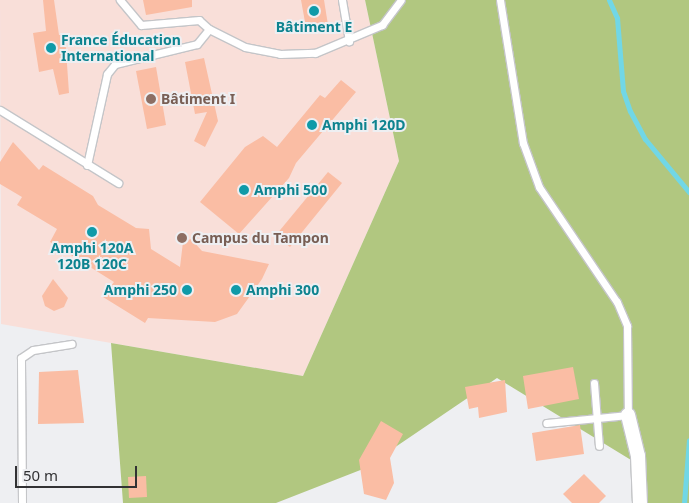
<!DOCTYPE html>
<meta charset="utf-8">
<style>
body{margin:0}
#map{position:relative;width:689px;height:503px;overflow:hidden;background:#eeeff2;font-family:"Noto Sans",sans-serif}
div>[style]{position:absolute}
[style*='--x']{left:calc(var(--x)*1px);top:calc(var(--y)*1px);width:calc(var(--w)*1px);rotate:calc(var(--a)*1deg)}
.education>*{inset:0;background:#f9dfd9}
.forest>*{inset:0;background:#b1c780}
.stream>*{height:5px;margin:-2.5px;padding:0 2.5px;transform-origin:2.5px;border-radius:2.5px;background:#71d7e6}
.building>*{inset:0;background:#fabda4}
.roads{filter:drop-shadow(1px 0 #c4c5c8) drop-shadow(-1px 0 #c4c5c8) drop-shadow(0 1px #c4c5c8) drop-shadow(0 -1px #c4c5c8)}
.service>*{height:7px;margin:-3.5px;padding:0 3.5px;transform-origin:3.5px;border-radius:3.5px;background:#fff}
.minor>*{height:14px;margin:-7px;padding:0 7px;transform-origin:7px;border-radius:7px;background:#fff}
.dots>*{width:14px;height:14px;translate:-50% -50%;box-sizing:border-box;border:2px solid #eeeff2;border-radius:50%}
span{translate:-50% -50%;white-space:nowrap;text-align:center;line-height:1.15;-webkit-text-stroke:4px #eeeff2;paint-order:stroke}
.culture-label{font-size:14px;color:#0d838f;font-weight:700}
.left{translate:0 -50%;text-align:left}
.right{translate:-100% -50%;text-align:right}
.education-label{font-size:14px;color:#785e54;font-weight:700}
.scale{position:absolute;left:15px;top:466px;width:122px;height:22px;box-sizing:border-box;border:2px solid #323234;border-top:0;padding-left:6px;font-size:15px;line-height:18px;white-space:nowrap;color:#323234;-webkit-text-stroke:4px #eeeff2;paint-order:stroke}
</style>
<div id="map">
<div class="education">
<div style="clip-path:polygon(0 0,365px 0,399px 161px,303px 376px,1px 324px)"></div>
</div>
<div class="forest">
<div style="clip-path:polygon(365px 0,689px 0,689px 503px,632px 503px,631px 460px,497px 378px,363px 469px,276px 503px,123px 503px,111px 343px,303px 376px,399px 161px)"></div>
</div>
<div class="stream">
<div style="--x:609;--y:0;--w:20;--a:66"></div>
<div style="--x:617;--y:18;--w:73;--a:85.3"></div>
<div style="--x:623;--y:91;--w:21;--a:71"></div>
<div style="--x:630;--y:111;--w:32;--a:62"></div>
<div style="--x:645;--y:139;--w:69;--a:50.3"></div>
<div style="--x:684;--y:503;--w:63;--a:-85.5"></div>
</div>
<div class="building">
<div style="clip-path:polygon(43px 0,54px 0,59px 35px,65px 35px,69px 93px,59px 95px,53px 69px,39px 72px,33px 33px,46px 31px)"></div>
<div style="clip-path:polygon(143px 0,192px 0,192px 7px,146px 15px)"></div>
<div style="clip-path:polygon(301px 0,324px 0,328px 25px,305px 22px)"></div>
<div style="clip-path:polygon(204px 58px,218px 121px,205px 147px,194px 141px,207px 112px,195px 114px,185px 62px)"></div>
<div style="clip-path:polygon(156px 67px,166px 125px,147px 129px,136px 71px)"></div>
<div style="clip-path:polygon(341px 80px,356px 92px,296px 163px,289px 178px,239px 234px,200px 202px,245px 147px,263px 136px,277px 147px,320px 95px,325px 98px)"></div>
<div style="clip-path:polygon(13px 142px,39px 170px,43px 165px,93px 196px,98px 205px,136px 228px,149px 229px,151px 249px,180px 267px,183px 242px,191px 239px,202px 251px,269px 264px,262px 279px,237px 314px,215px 322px,148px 318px,145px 323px,103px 297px,114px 282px,50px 242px,57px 229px,17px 205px,22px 197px,0 184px,0 162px)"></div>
<div style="clip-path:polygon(328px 172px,342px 183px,290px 247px,276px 235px)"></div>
<div style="clip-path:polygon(53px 279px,68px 298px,64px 307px,54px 311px,45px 306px,42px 296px)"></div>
<div style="clip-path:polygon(573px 367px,579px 399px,528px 409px,523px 376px)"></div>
<div style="clip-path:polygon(78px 370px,84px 423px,38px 424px,39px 372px)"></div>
<div style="clip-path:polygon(505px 380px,507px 412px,479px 418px,478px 407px,469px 409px,465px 387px)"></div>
<div style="clip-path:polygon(381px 421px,403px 434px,390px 458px,394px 483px,386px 500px,364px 494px,359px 460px)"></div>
<div style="clip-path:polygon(580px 425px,584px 454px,536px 461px,532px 433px)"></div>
<div style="clip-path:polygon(584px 474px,606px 496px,599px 503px,572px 503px,563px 494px)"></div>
<div style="clip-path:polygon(146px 476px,147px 497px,129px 498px,128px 477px)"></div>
</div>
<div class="roads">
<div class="service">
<div style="--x:342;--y:0;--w:42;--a:80.3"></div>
<div style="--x:500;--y:0;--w:145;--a:80.9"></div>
<div style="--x:523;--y:143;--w:47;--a:70"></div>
<div style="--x:539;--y:187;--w:139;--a:55.9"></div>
<div style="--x:617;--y:302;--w:26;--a:67"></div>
<div style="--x:627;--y:326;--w:89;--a:89.4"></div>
<div style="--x:628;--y:415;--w:82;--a:174.4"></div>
<div style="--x:209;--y:29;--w:40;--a:26.6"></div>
<div style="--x:245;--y:47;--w:36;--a:11"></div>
<div style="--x:280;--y:54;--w:35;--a:-2"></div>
<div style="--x:315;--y:53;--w:73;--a:-22.7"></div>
<div style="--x:382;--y:25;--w:31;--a:-53"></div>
<div style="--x:0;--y:110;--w:139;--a:31.7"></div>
<div style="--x:87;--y:165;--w:93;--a:-77.6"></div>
<div style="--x:107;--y:74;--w:13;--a:-51"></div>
<div style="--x:115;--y:64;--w:84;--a:-13.7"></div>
<div style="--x:197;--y:44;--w:19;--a:-51"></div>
<div style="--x:209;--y:29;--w:13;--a:-138"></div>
<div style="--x:199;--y:20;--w:58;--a:175.1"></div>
<div style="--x:141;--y:25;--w:33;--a:-130"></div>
<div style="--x:594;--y:383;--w:63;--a:85.5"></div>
<div style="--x:22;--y:503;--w:145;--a:-90.4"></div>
<div style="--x:21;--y:358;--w:14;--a:-34"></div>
<div style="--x:33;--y:350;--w:39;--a:-9"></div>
</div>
<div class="minor">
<div style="--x:628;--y:415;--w:42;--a:76.3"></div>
<div style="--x:638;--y:456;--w:47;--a:87.6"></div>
</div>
</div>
<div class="dots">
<div style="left:314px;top:11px;background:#0f9aa8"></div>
<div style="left:51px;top:48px;background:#0f9aa8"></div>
<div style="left:151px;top:99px;background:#8d6e63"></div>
<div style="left:312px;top:125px;background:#0f9aa8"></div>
<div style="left:244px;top:190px;background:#0f9aa8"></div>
<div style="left:92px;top:232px;background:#0f9aa8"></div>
<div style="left:182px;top:238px;background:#8d6e63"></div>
<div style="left:187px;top:290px;background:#0f9aa8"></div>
<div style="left:236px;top:290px;background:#0f9aa8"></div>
</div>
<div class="culture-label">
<span style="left:314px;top:27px">Bâtiment E</span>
<span class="left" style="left:61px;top:48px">France Éducation<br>International</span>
<span class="left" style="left:322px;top:125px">Amphi 120D</span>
<span class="left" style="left:254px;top:190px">Amphi 500</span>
<span style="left:92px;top:256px">Amphi 120A<br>120B 120C</span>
<span class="right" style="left:177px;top:290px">Amphi 250</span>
<span class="left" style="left:246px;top:290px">Amphi 300</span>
</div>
<div class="education-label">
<span class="left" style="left:161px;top:99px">Bâtiment I</span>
<span class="left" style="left:192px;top:238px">Campus du Tampon</span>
</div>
<div class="scale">50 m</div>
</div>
